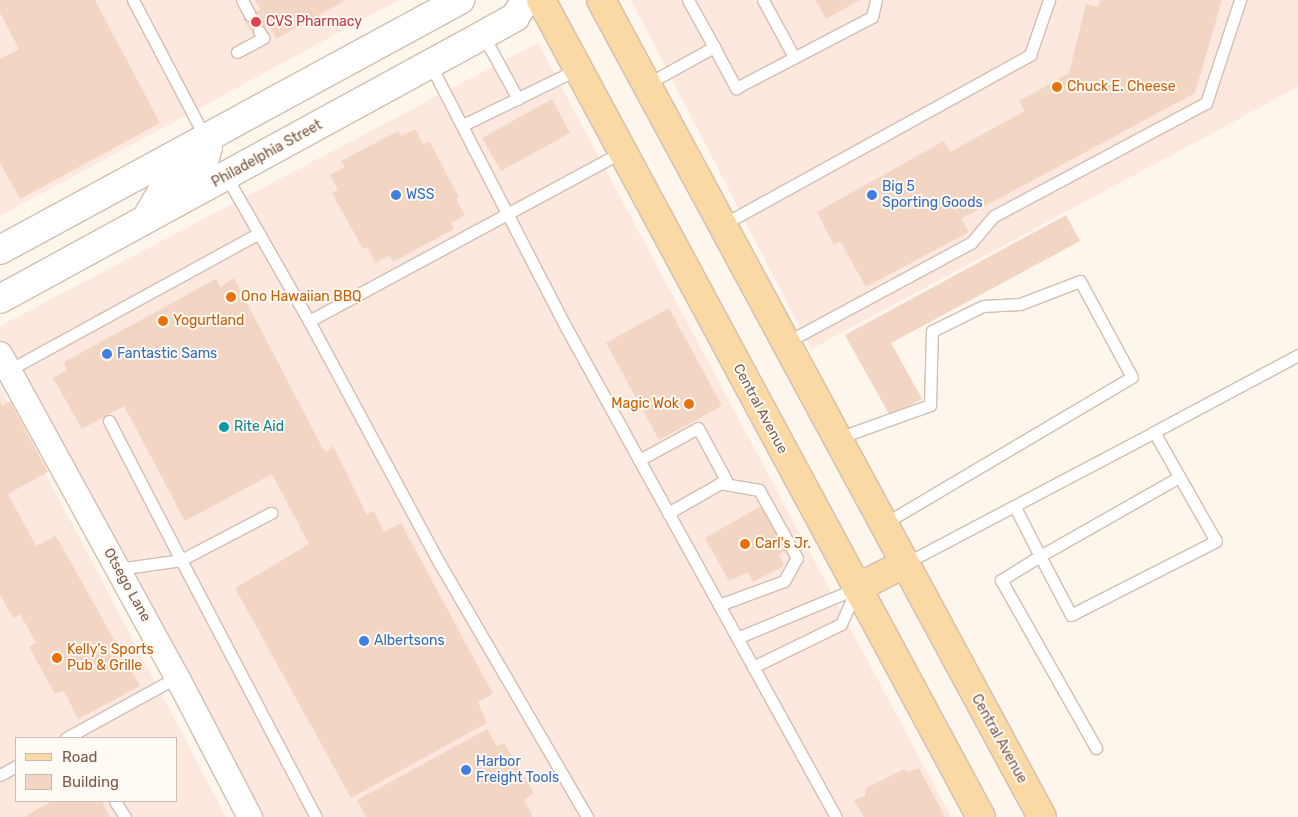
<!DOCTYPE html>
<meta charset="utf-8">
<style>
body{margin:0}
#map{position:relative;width:1298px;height:817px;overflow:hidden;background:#fdf6ec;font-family:Rubik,sans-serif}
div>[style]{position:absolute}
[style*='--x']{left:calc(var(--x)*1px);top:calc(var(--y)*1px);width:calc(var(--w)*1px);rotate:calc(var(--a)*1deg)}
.commercial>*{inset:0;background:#fde8e0}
.building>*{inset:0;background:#f3d5c3}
.roads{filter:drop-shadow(1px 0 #d1beb0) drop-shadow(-1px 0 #d1beb0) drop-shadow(0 1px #d1beb0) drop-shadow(0 -1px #d1beb0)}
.lane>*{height:11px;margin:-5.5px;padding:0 5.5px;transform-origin:5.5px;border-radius:5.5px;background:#fff}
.street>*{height:24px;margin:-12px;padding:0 12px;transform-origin:12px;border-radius:12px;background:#fff}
.secondary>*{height:28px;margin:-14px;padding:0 14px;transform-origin:14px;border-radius:14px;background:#fff}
.primary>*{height:28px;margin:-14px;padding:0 14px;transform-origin:14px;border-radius:14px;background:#fbd9a5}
.dots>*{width:14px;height:14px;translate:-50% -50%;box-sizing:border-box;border:2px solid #fffaf3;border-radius:50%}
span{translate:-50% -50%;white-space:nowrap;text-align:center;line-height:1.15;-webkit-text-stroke:4px #fffaf3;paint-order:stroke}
.health-label{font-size:14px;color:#be3a42}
.left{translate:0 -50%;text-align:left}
.food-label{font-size:14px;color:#c56008}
.right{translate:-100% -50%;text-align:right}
.street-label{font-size:14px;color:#7a5c4d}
.shop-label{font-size:14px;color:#366cbe}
.culture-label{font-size:14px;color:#0d838f}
.legend{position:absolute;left:15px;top:737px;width:162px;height:65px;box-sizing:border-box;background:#fffaf3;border:1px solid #cabbb1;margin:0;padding:6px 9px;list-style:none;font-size:15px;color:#7a5c4d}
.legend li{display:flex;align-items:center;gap:10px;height:25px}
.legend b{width:25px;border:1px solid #cabbb1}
</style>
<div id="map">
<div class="commercial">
<div style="clip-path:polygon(0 0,399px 0,0 216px)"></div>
<div style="clip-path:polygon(631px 0,1298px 0,1298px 87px,811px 349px)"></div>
<div style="clip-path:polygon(538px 43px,951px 817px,255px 817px,0 370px,0 326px)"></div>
<div style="clip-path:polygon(evenodd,0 387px,226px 817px,0 817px,0 387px,16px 738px,176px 738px,176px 801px,16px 801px,16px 738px)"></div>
</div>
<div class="building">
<div style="clip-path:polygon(0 0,95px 0,160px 123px,20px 199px,0 163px,0 59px,19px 49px,0 13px)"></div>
<div style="clip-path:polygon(255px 0,346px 0,276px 39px,269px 25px,253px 34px,243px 19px,260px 9px)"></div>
<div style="clip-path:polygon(816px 0,860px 0,826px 19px)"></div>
<div style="clip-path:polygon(1100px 0,1222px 0,1195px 93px,961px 219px,969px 232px,866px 287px,840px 241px,834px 245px,817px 212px,944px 141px,950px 152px,1025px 111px,1019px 101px,1069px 73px,1086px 4px,1098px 7px)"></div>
<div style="clip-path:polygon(552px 99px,570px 133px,501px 171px,482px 138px)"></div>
<div style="clip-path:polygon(415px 129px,423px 144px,429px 141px,459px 197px,456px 199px,465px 215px,451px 223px,454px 229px,393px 262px,390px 255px,376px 263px,367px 247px,363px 249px,332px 193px,338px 190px,330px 175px,345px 167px,341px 161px,398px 131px,401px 136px)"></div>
<div style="clip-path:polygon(1066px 215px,1080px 241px,891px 343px,922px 399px,890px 416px,845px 335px)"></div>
<div style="clip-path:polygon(234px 278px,322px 447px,326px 452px,333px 446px,367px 515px,374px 511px,384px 532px,401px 523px,493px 694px,478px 702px,487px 723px,351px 798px,235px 588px,309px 544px,272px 474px,185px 521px,124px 406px,82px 429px,53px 378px,67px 370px,64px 362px,216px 279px,221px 287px)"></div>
<div style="clip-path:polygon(669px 308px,722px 406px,659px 440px,606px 343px)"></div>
<div style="clip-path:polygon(0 401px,2px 406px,10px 401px,48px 472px,8px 494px,36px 546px,56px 536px,140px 686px,78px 719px,64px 691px,55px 694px,29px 647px,36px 643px,20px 614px,13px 618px,0 594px)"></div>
<div style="clip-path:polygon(761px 506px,786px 551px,779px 554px,784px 566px,753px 582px,748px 572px,729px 581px,705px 538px)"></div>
<div style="clip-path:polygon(487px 729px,497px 746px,504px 743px,534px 793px,524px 800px,533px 817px,366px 817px,357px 800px)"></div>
<div style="clip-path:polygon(919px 768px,945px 817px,864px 817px,854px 800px,865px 796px,865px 789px,904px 769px,908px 772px)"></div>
<div style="clip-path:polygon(52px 801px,102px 801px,110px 817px,24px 817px)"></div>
</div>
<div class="roads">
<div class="lane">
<div style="--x:133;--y:0;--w:157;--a:62.3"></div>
<div style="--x:242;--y:0;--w:17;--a:62"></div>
<div style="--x:688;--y:0;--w:54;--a:61"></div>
<div style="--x:763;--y:0;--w:65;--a:61.5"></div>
<div style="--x:483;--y:35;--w:73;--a:61.3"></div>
<div style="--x:237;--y:52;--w:30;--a:-28"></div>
<div style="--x:263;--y:38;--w:8;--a:-120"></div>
<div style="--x:430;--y:64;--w:298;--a:62.7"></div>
<div style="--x:567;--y:329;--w:557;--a:61.14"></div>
<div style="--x:647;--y:84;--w:77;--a:-28.9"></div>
<div style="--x:714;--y:47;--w:47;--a:61.8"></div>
<div style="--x:736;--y:88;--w:153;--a:-27.6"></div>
<div style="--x:872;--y:17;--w:17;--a:-77"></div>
<div style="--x:463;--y:125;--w:128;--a:-26"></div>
<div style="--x:226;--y:176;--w:167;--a:60.2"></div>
<div style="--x:309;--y:321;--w:276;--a:61.7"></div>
<div style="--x:440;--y:564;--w:293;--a:59.8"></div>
<div style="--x:722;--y:225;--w:352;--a:-28.9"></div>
<div style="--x:1030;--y:55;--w:58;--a:-70.9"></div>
<div style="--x:309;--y:321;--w:356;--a:-28.4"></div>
<div style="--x:785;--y:343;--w:211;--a:-28.3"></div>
<div style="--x:971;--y:243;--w:35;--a:-50"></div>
<div style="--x:994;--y:216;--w:240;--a:-28.1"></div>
<div style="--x:1206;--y:103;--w:108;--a:-71.7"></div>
<div style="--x:9;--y:370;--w:285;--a:-28.7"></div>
<div style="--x:109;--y:421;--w:157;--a:62.6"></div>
<div style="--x:181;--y:560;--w:102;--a:-27.6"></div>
<div style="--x:1154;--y:432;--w:163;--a:-28.1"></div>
<div style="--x:838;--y:438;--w:98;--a:-19.7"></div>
<div style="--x:930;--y:405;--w:74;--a:-88.5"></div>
<div style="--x:932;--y:331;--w:57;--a:-26.1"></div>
<div style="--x:983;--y:306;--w:37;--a:-3"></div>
<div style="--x:1020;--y:304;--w:64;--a:-21"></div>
<div style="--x:1080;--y:281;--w:109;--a:61.6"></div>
<div style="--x:1132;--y:377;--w:289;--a:149.4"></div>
<div style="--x:639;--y:460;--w:67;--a:-28.5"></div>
<div style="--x:698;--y:428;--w:59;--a:61.7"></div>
<div style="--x:726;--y:480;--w:67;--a:150.4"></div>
<div style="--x:1015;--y:507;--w:55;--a:63"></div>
<div style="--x:1040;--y:556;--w:160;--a:-29.6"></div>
<div style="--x:904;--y:564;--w:283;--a:-27.8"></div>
<div style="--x:1154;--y:432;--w:125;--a:60.4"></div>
<div style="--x:1216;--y:541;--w:163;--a:153"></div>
<div style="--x:1071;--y:615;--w:67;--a:-117.7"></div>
<div style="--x:1040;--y:556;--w:46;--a:148.4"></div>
<div style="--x:1001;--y:580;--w:193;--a:60.5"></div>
<div style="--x:118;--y:569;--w:64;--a:-8.1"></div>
<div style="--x:181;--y:560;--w:290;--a:62.3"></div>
<div style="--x:719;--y:605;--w:69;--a:-20.3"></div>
<div style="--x:784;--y:581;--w:26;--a:-61"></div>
<div style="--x:797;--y:558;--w:78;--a:-119.2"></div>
<div style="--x:759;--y:490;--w:40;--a:-170"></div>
<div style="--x:737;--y:638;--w:130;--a:-22.6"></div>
<div style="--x:753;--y:667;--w:98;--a:-26"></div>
<div style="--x:841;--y:624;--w:37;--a:-66"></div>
<div style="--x:66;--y:738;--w:127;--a:-28.8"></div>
<div style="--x:0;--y:775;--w:18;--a:-29"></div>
<div style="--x:115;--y:801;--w:19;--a:58"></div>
</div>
<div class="street">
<div style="--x:0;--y:354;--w:368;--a:61.3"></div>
<div style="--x:177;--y:677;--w:158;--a:62.5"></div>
</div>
<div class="secondary">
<div style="--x:146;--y:219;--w:38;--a:-60"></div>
<div style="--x:165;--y:186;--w:35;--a:-29"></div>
<div style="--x:196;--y:169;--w:14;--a:-51"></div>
<div style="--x:205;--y:158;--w:11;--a:-75"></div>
<div style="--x:208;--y:147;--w:8;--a:-104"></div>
<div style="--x:0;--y:250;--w:524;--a:-28.52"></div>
<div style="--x:0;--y:299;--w:550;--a:-28.66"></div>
<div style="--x:483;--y:35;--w:37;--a:-29"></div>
<div style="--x:515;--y:17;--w:20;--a:-57"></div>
</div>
<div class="primary">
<div style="--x:541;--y:0;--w:928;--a:61.7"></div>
<div style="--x:601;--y:0;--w:928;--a:61.64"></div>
<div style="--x:857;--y:588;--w:53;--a:-27.1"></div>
</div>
</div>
<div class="dots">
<div style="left:256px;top:22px;background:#e0444e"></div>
<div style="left:1057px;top:87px;background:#e8710a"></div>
<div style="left:396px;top:195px;background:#3f7fe0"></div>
<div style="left:872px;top:195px;background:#3f7fe0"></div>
<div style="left:231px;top:297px;background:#e8710a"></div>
<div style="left:163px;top:321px;background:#e8710a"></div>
<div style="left:107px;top:354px;background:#3f7fe0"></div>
<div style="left:689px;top:404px;background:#e8710a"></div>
<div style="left:224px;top:427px;background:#0f9aa8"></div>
<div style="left:745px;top:544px;background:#e8710a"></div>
<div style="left:364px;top:641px;background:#3f7fe0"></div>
<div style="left:57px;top:658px;background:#e8710a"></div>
<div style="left:466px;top:770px;background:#3f7fe0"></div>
</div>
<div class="health-label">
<span class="left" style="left:266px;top:22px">CVS Pharmacy</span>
</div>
<div class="food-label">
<span class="left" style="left:1067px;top:87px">Chuck E. Cheese</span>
<span class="left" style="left:241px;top:297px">Ono Hawaiian BBQ</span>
<span class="left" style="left:173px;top:321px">Yogurtland</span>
<span class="right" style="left:679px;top:404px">Magic Wok</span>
<span class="left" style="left:755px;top:544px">Carl's Jr.</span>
<span class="left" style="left:67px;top:658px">Kelly’s Sports<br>Pub &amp; Grille</span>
</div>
<div class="street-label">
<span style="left:267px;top:154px;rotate:-29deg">Philadelphia Street</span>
<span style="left:760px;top:409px;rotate:62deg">Central Avenue</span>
<span style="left:127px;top:585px;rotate:61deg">Otsego Lane</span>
<span style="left:999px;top:739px;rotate:61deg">Central Avenue</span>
</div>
<div class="shop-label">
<span class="left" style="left:882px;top:195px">Big 5<br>Sporting Goods</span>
<span class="left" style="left:406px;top:195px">WSS</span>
<span class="left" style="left:117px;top:354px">Fantastic Sams</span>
<span class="left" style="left:374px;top:641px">Albertsons</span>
<span class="left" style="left:476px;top:770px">Harbor<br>Freight Tools</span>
</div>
<div class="culture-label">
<span class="left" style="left:234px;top:427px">Rite Aid</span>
</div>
<ul class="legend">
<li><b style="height:6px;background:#fbd9a5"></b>Road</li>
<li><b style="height:14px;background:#f3d5c3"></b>Building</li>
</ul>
</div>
